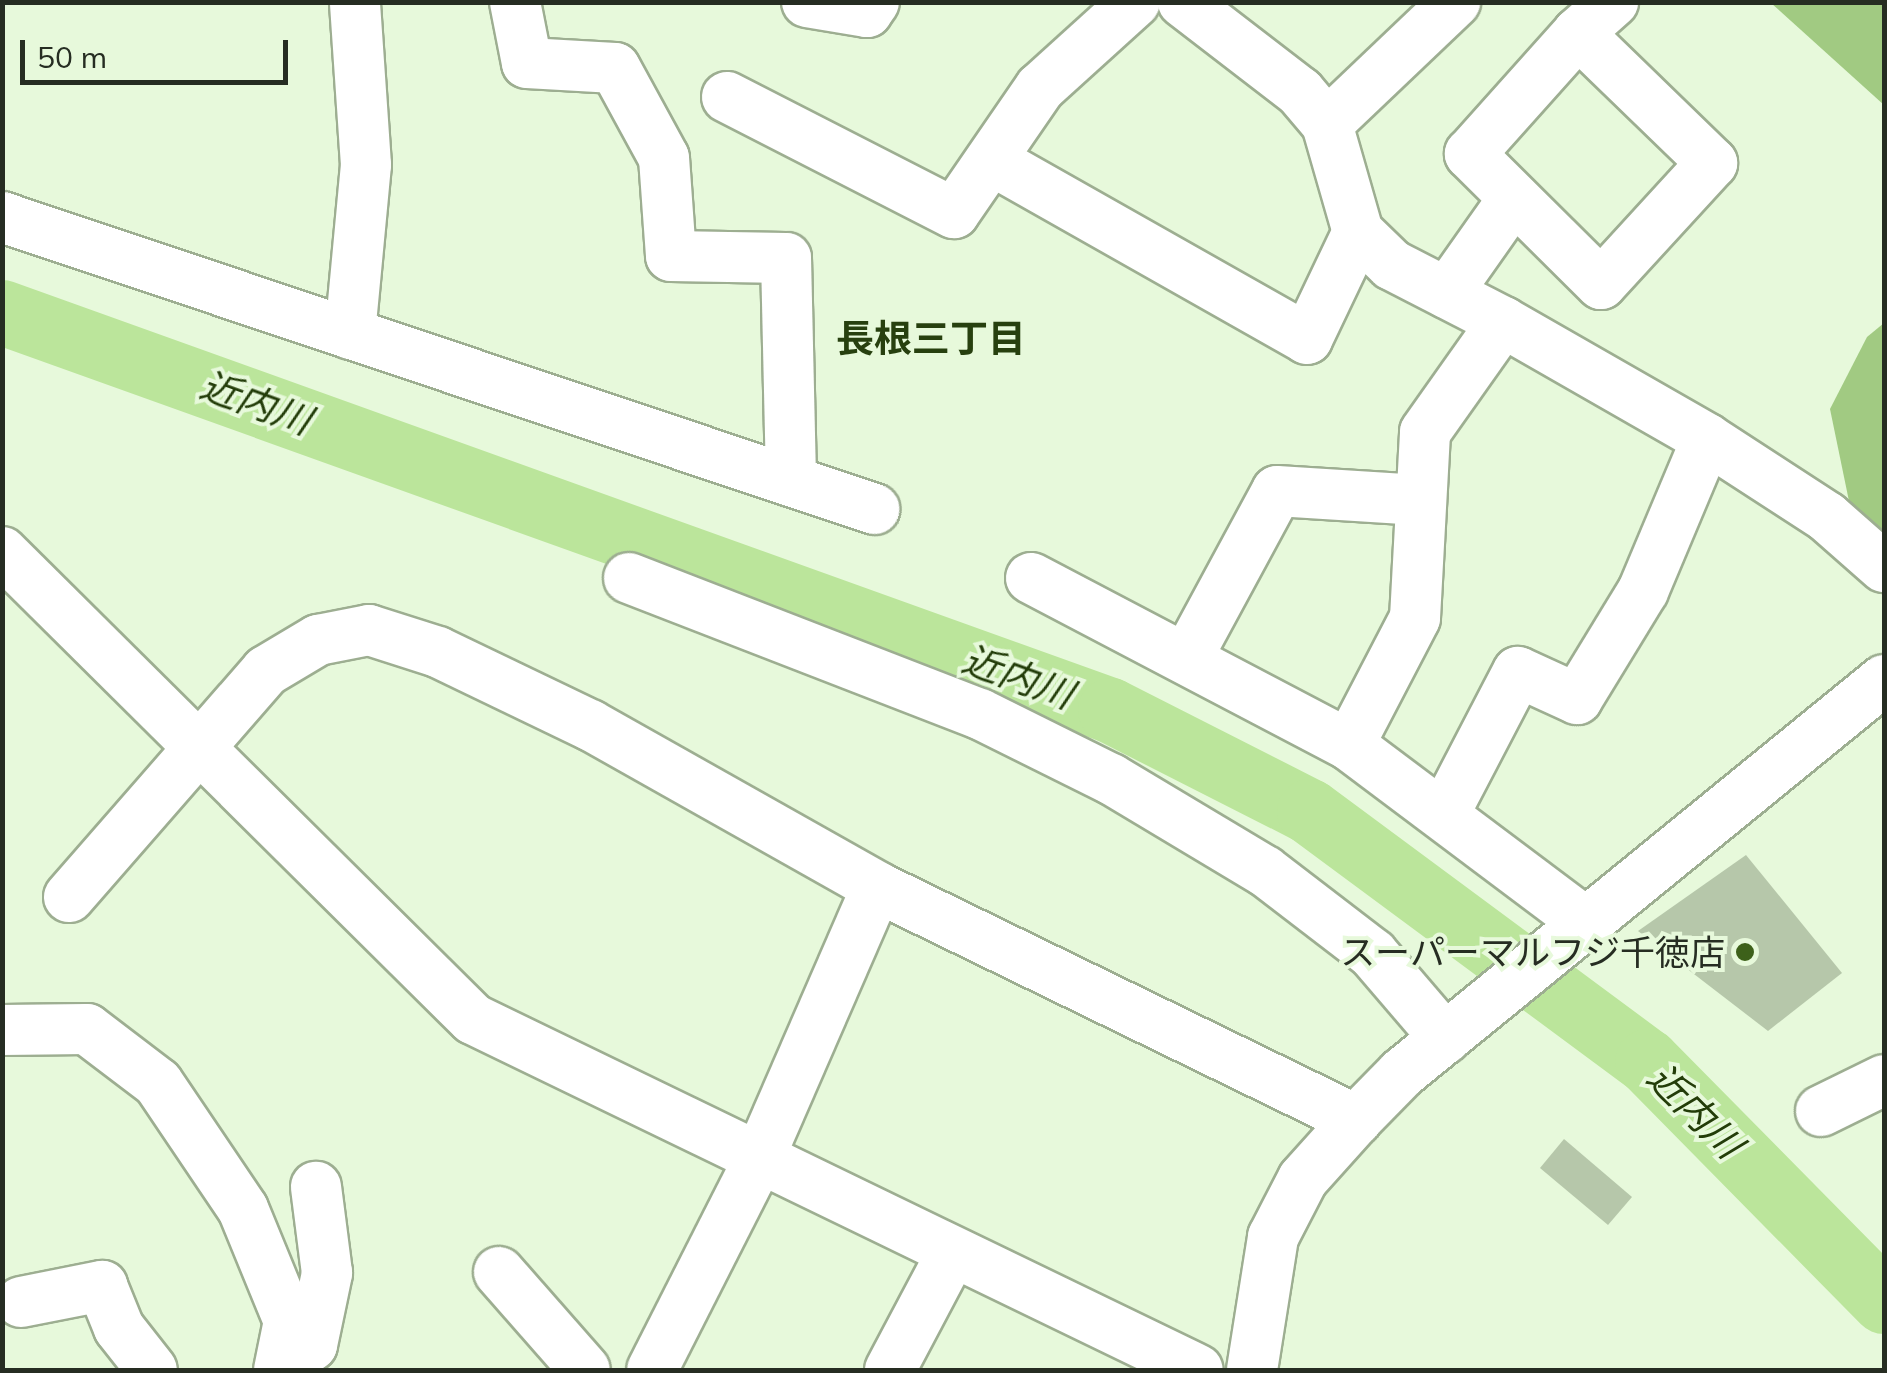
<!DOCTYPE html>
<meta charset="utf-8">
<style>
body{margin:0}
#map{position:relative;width:1887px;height:1373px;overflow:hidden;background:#e7f9db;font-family:Mulish,"Noto Sans JP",sans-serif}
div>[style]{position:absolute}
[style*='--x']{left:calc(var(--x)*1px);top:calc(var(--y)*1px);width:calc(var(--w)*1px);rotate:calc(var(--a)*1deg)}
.forest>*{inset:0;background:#a1ca82}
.river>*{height:65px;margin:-32.5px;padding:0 32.5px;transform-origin:32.5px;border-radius:32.5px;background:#bbe59b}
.building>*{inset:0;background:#b6c7aa}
.roads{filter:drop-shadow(2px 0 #9dae91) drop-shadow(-2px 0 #9dae91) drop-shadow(0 2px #9dae91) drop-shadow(0 -2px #9dae91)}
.minor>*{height:50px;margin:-25px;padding:0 25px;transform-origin:25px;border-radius:25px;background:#fff}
.dots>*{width:28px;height:28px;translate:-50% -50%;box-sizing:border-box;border:5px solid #e7f9db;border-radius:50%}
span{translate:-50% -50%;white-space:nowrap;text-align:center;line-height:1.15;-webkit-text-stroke:8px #e7f9db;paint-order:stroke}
.poi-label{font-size:35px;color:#262d22}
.right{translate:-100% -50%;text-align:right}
.neighbourhood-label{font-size:38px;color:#27400f;font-weight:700}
.water-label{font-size:38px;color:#233d09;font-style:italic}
.frame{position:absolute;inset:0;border:5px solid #262d22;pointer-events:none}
.scale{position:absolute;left:20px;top:40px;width:268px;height:45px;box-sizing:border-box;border:5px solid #262d22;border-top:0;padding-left:12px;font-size:30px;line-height:35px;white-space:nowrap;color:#262d22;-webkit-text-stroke:8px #e7f9db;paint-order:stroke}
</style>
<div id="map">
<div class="forest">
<div style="clip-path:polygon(1771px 3px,1884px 3px,1884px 105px)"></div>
<div style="clip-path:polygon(1884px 323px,1884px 534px,1850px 506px,1830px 409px,1867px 337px)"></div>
</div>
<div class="river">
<div style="--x:2;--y:312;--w:1177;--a:19.76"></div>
<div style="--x:1110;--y:710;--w:223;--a:26.9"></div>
<div style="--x:1309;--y:811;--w:420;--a:36.5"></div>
<div style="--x:1647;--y:1061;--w:337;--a:45.4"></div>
</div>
<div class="building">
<div style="clip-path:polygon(1746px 855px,1842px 973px,1768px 1031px,1638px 931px)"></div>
<div style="clip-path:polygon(1564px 1139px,1632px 1197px,1608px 1225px,1540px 1168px)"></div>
</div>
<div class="roads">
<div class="minor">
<div style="--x:515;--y:2;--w:62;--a:78.9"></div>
<div style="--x:527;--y:63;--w:88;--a:3.3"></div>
<div style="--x:615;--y:68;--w:102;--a:61.4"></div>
<div style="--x:664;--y:158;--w:98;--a:85.9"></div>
<div style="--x:671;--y:256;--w:115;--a:1"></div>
<div style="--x:786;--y:258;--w:223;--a:88.7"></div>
<div style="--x:807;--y:2;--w:61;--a:9.5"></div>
<div style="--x:867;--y:12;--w:12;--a:-55"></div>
<div style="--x:1183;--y:2;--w:148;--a:37.6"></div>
<div style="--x:1300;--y:92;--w:42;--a:49.8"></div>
<div style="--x:1327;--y:124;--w:112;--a:74"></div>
<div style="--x:1358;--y:232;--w:47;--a:44.1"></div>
<div style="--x:1392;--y:265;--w:125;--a:27.2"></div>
<div style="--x:1578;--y:33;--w:187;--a:44.1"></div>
<div style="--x:1712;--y:163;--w:164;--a:132.5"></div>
<div style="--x:1601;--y:284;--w:185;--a:-135.2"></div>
<div style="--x:1470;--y:154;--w:162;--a:-48.2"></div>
<div style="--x:1578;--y:33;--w:47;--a:-41.5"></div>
<div style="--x:727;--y:97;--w:255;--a:27.1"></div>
<div style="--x:954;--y:213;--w:152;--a:-55.5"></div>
<div style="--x:1040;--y:88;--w:128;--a:-42.2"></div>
<div style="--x:1327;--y:124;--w:177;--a:-43.6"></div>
<div style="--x:993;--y:161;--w:361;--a:29.5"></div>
<div style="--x:1307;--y:339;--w:119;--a:-64.5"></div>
<div style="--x:2;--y:217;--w:920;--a:18.51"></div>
<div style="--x:1447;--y:293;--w:116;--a:-54.8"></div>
<div style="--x:350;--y:334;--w:170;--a:-84.6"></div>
<div style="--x:366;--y:165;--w:163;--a:-93.9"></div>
<div style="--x:2;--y:552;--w:663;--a:44.76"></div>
<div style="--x:473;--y:1019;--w:805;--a:25.83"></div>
<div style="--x:629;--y:578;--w:376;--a:21.2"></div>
<div style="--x:980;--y:714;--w:146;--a:26.4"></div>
<div style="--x:1111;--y:779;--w:179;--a:30.9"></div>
<div style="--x:1265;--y:871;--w:136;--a:37.5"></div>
<div style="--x:1373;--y:954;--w:111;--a:49.4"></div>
<div style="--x:1031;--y:578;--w:359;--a:27.7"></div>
<div style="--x:1349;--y:745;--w:296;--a:36.9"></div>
<div style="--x:1189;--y:654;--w:185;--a:-61.6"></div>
<div style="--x:1277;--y:491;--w:143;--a:3.6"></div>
<div style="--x:1349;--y:745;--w:143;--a:-62.5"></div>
<div style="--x:1415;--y:618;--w:186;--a:-86.9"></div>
<div style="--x:1425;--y:432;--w:135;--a:-54.7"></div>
<div style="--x:1503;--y:322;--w:235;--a:29.8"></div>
<div style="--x:1707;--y:439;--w:143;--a:33"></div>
<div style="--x:1827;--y:517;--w:76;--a:41.3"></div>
<div style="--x:1445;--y:812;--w:158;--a:-62.5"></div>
<div style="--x:1518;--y:672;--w:65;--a:24.6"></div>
<div style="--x:1577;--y:699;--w:127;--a:-58.6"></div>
<div style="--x:1643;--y:591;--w:165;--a:-67.2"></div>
<div style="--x:877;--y:887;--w:533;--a:25.94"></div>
<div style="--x:69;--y:897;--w:300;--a:-48.9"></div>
<div style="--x:266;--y:671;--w:61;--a:-30.8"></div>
<div style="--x:318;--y:640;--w:52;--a:-11.1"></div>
<div style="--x:369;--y:630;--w:72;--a:17.7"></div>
<div style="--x:438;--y:652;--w:169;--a:25.7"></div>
<div style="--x:590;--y:725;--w:330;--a:29.4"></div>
<div style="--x:877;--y:887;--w:299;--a:113.5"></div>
<div style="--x:758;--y:1161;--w:234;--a:116.9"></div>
<div style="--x:2;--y:1030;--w:85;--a:-0.7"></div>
<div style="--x:87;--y:1029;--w:89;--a:37.3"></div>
<div style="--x:158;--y:1083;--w:152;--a:56"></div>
<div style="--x:243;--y:1209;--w:121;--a:67.7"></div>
<div style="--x:289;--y:1321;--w:50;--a:101.5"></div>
<div style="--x:1821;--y:1111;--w:70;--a:-26.2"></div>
<div style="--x:499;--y:1272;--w:130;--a:48.7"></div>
<div style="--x:21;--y:1302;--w:83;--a:-11.2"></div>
<div style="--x:102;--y:1286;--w:45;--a:68"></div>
<div style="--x:119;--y:1328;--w:53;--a:51.8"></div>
<div style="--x:292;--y:1360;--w:25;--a:-37"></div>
<div style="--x:312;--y:1345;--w:74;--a:-78.2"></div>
<div style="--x:327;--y:1273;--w:87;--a:-97.3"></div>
<div style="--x:890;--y:1370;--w:132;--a:-62.1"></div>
<div style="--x:1252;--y:1370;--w:135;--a:-81"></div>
<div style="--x:1273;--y:1237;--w:65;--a:-62.7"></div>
<div style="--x:1303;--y:1179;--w:79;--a:-48.1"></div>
<div style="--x:1356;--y:1120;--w:66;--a:-45.6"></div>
<div style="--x:1402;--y:1073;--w:622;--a:-39.19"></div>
</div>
</div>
<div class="dots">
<div style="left:1745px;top:952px;background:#3d611a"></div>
</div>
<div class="poi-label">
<span class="right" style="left:1725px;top:952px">スーパーマルフジ千徳店</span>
</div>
<div class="neighbourhood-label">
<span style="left:931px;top:339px">長根三丁目</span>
</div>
<div class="water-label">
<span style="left:256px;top:403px;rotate:20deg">近内川</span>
<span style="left:1018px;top:677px;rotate:20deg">近内川</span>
<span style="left:1695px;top:1111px;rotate:45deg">近内川</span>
</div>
<div class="frame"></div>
<div class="scale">50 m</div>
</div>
